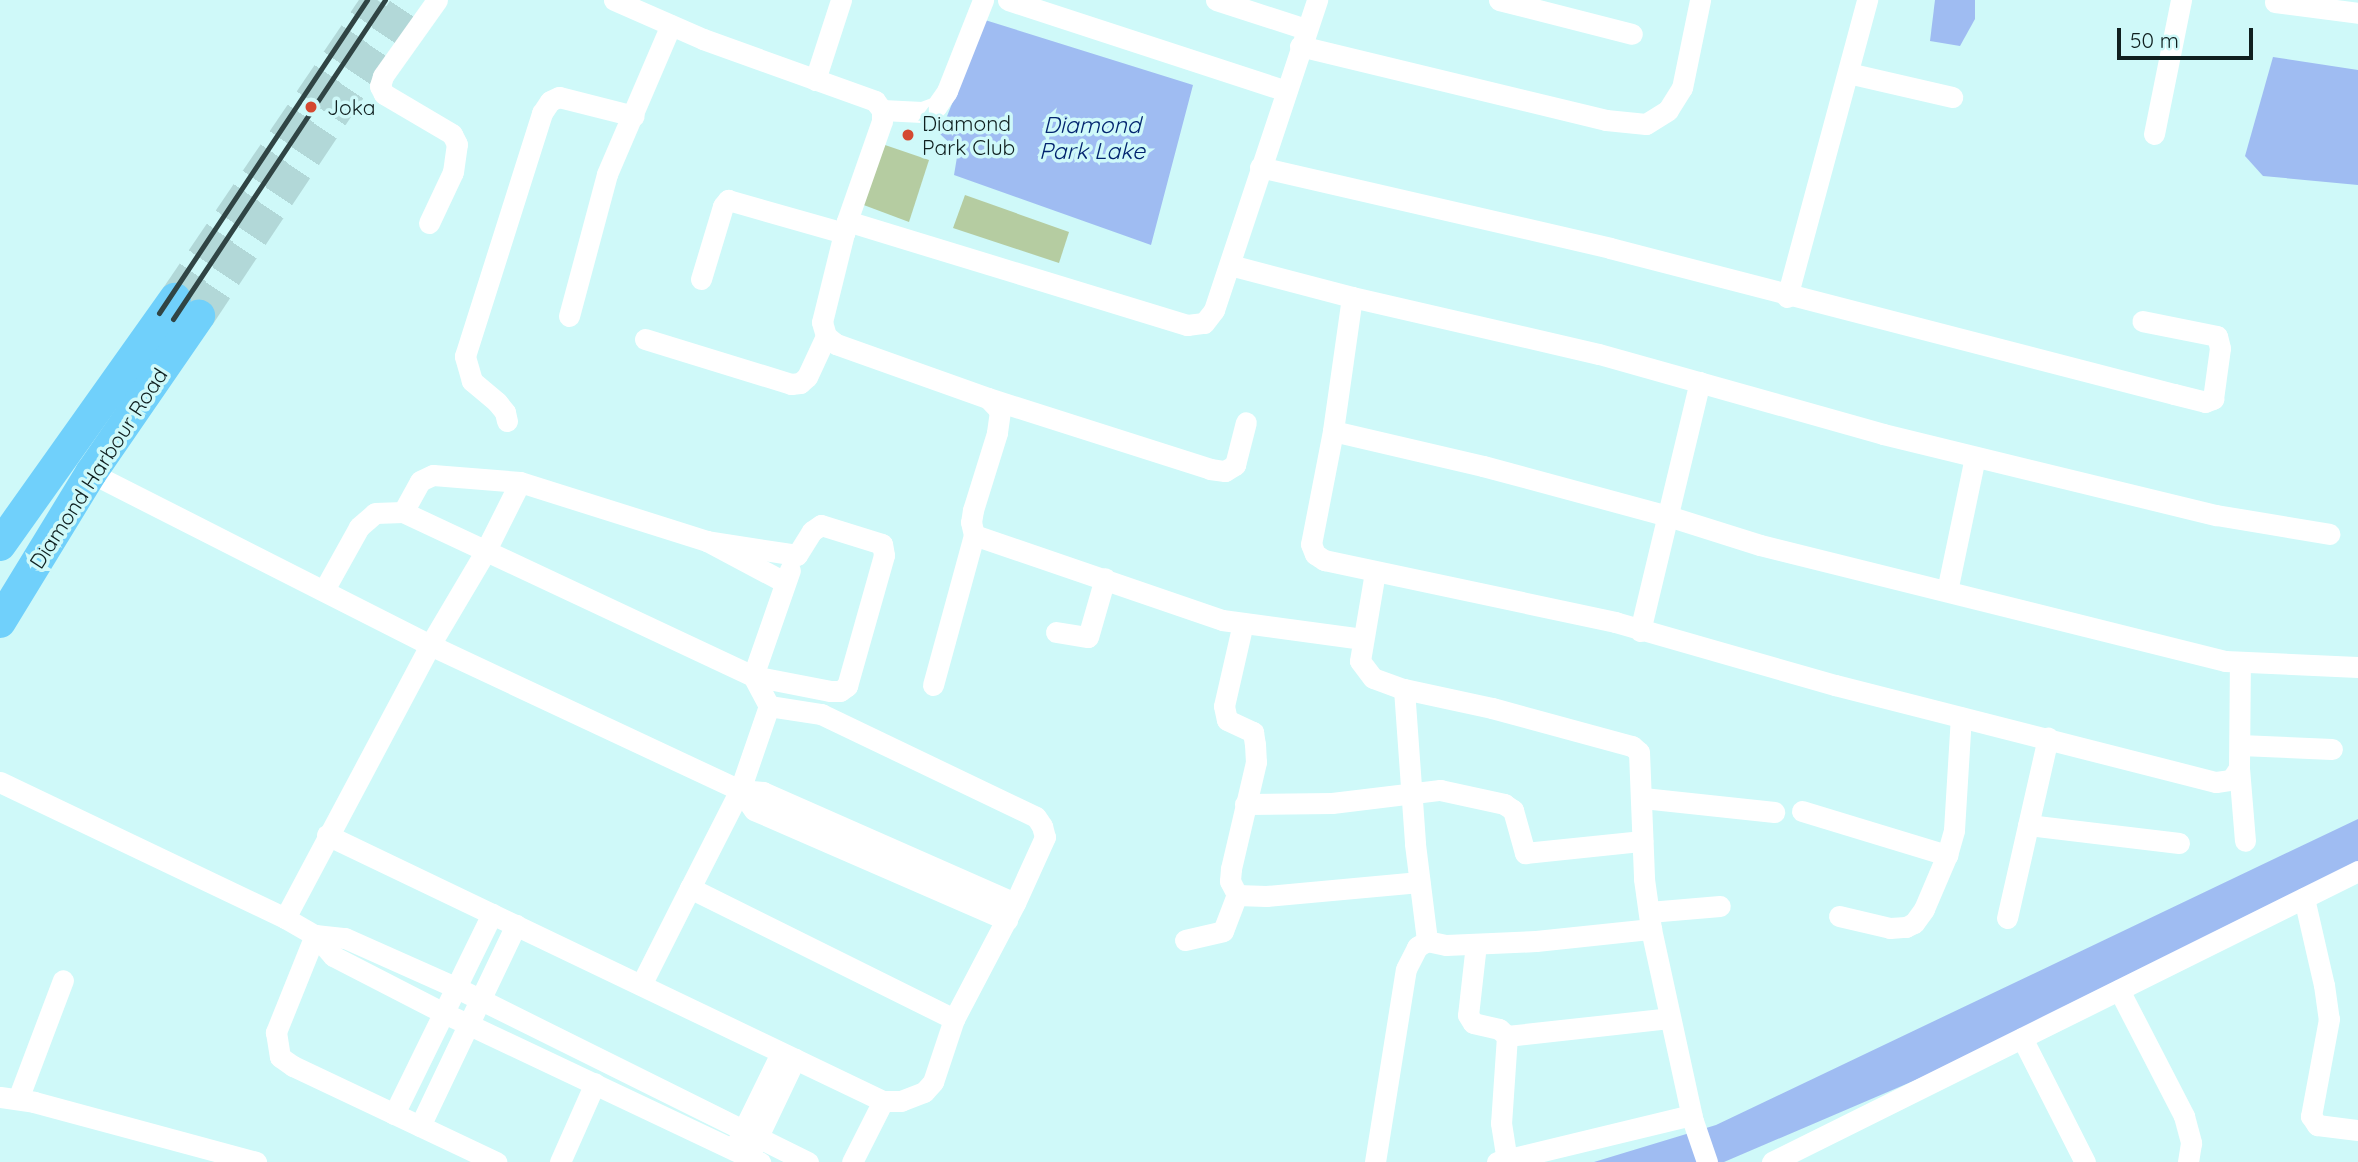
<!DOCTYPE html>
<style>
body{margin:0}
#map{position:relative;width:2358px;height:1162px;overflow:hidden;background:#cff9f9;font-family:Quicksand,sans-serif}
div>[style]{position:absolute}
[style*='--x']{left:calc(var(--x)*1px);top:calc(var(--y)*1px);width:calc(var(--w)*1px);rotate:calc(var(--a)*1deg)}
.green>*{inset:0;background:#b5cca1}
.water>*{inset:0;background:#9fbcf2}
.highway-tunnel>*{height:32px;margin-top:-16px;transform-origin:0;background:repeating-linear-gradient(90deg,#b2d8d8 0 32px,transparent 0 48px)}
.minor>*{height:21px;margin:-10.5px;padding:0 10.5px;transform-origin:10.5px;border-radius:10.5px;background:#fff}
.highway>*{height:32px;margin:-16px;padding:0 16px;transform-origin:16px;border-radius:16px;background:#70d0fb}
.rail>*{height:5px;margin:-2.5px;padding:0 2.5px;transform-origin:2.5px;border-radius:2.5px;background:#304444}
.dots>*{width:19px;height:19px;translate:-50% -50%;box-sizing:border-box;border:4px solid #cff9f9;border-radius:50%}
span{translate:-50% -50%;white-space:nowrap;text-align:center;line-height:1.15;-webkit-text-stroke:7px #cff9f9;paint-order:stroke}
.poi-label{font-size:21px;color:#0f1f1f}
.left{translate:0 -50%;text-align:left}
.street-label{font-size:21px;color:#0f1f1f}
.water-label{font-size:23px;color:#02246f;font-style:italic}
.scale{position:absolute;left:2117px;top:28px;width:136px;height:32px;box-sizing:border-box;border:4px solid #0f1f1f;border-top:0;padding-left:9px;font-size:21px;line-height:24px;white-space:nowrap;color:#0f1f1f;-webkit-text-stroke:5px #cff9f9;paint-order:stroke}
</style>
<div id="map">
<div class="green">
<div style="clip-path:polygon(885px 145px,929px 160px,909px 222px,861px 204px)"></div>
<div style="clip-path:polygon(965px 195px,1069px 232px,1059px 263px,953px 228px)"></div>
</div>
<div class="water">
<div style="clip-path:polygon(1935px 0,1975px 0,1975px 19px,1960px 46px,1930px 41px)"></div>
<div style="clip-path:polygon(985px 20px,1193px 85px,1151px 245px,954px 175px,958px 151px,940px 134px)"></div>
<div style="clip-path:polygon(2273px 57px,2358px 70px,2358px 185px,2263px 176px,2245px 156px)"></div>
<div style="clip-path:polygon(2358px 819px,2358px 864px,1988px 1049px,1724px 1162px,1594px 1162px,1716px 1125px)"></div>
</div>
<div class="highway-tunnel">
<div style="--x:175;--y:299;--w:361;--a:-55.8"></div>
<div style="--x:199;--y:316;--w:380;--a:-56.3"></div>
</div>
<div class="minor">
<div style="--x:614;--y:0;--w:97;--a:23.7"></div>
<div style="--x:703;--y:39;--w:183;--a:19.8"></div>
<div style="--x:875;--y:101;--w:11;--a:52"></div>
<div style="--x:882;--y:110;--w:11;--a:90"></div>
<div style="--x:882;--y:121;--w:106;--a:109.3"></div>
<div style="--x:847;--y:221;--w:356;--a:17"></div>
<div style="--x:1187;--y:325;--w:17;--a:-7"></div>
<div style="--x:1204;--y:323;--w:16;--a:-52"></div>
<div style="--x:1214;--y:310;--w:327;--a:-71.6"></div>
<div style="--x:1008;--y:0;--w:293;--a:18.1"></div>
<div style="--x:1216;--y:0;--w:95;--a:17.9"></div>
<div style="--x:1499;--y:0;--w:137;--a:14.3"></div>
<div style="--x:2275;--y:2;--w:84;--a:7.5"></div>
<div style="--x:1300;--y:46;--w:315;--a:13.6"></div>
<div style="--x:1606;--y:120;--w:40;--a:5.7"></div>
<div style="--x:1646;--y:124;--w:26;--a:-32"></div>
<div style="--x:1668;--y:110;--w:26;--a:-58"></div>
<div style="--x:1682;--y:88;--w:90;--a:-78.4"></div>
<div style="--x:1848;--y:73;--w:107;--a:13"></div>
<div style="--x:815;--y:80;--w:84;--a:-72"></div>
<div style="--x:882;--y:110;--w:40;--a:2.9"></div>
<div style="--x:922;--y:112;--w:15;--a:-20"></div>
<div style="--x:936;--y:107;--w:19;--a:-55"></div>
<div style="--x:947;--y:91;--w:98;--a:-68.4"></div>
<div style="--x:2154;--y:134;--w:137;--a:-78.6"></div>
<div style="--x:1260;--y:167;--w:359;--a:13"></div>
<div style="--x:1610;--y:248;--w:583;--a:14.51"></div>
<div style="--x:2174;--y:394;--w:32;--a:14"></div>
<div style="--x:2205;--y:402;--w:9;--a:-21"></div>
<div style="--x:2213;--y:399;--w:51;--a:-82.2"></div>
<div style="--x:2220;--y:348;--w:12;--a:-104"></div>
<div style="--x:2217;--y:336;--w:76;--a:-168.7"></div>
<div style="--x:847;--y:221;--w:104;--a:103.9"></div>
<div style="--x:822;--y:322;--w:15;--a:74"></div>
<div style="--x:826;--y:336;--w:13;--a:39"></div>
<div style="--x:836;--y:344;--w:161;--a:19.6"></div>
<div style="--x:988;--y:398;--w:18;--a:47"></div>
<div style="--x:1000;--y:411;--w:22;--a:98"></div>
<div style="--x:997;--y:433;--w:81;--a:107.3"></div>
<div style="--x:973;--y:510;--w:12;--a:99"></div>
<div style="--x:971;--y:522;--w:13;--a:77"></div>
<div style="--x:974;--y:535;--w:262;--a:18.9"></div>
<div style="--x:1222;--y:620;--w:142;--a:7.7"></div>
<div style="--x:429;--y:223;--w:56;--a:-64.8"></div>
<div style="--x:453;--y:172;--w:28;--a:-82"></div>
<div style="--x:457;--y:144;--w:11;--a:-117"></div>
<div style="--x:452;--y:134;--w:79;--a:-149.5"></div>
<div style="--x:384;--y:94;--w:9;--a:-117"></div>
<div style="--x:380;--y:86;--w:10;--a:-73"></div>
<div style="--x:383;--y:76;--w:93;--a:-54.6"></div>
<div style="--x:1230;--y:265;--w:126;--a:14.7"></div>
<div style="--x:1352;--y:297;--w:253;--a:13"></div>
<div style="--x:1599;--y:354;--w:295;--a:15.7"></div>
<div style="--x:1883;--y:434;--w:343;--a:13.7"></div>
<div style="--x:2216;--y:515;--w:115;--a:9.5"></div>
<div style="--x:701;--y:279;--w:76;--a:-73.2"></div>
<div style="--x:723;--y:206;--w:8;--a:-50"></div>
<div style="--x:728;--y:200;--w:121;--a:15.9"></div>
<div style="--x:1352;--y:297;--w:135;--a:98.1"></div>
<div style="--x:1333;--y:431;--w:154;--a:13.1"></div>
<div style="--x:1483;--y:466;--w:192;--a:15.1"></div>
<div style="--x:1668;--y:516;--w:96;--a:17.5"></div>
<div style="--x:1760;--y:545;--w:479;--a:14"></div>
<div style="--x:2225;--y:661;--w:133;--a:2.6"></div>
<div style="--x:1787;--y:297;--w:308;--a:-74.9"></div>
<div style="--x:569;--y:316;--w:147;--a:-75"></div>
<div style="--x:607;--y:174;--w:162;--a:-66.8"></div>
<div style="--x:645;--y:339;--w:153;--a:17.1"></div>
<div style="--x:791;--y:384;--w:9;--a:-6"></div>
<div style="--x:800;--y:383;--w:9;--a:-41"></div>
<div style="--x:807;--y:377;--w:45;--a:-65.1"></div>
<div style="--x:988;--y:398;--w:233;--a:17.7"></div>
<div style="--x:1210;--y:469;--w:15;--a:8"></div>
<div style="--x:1225;--y:471;--w:12;--a:-31"></div>
<div style="--x:1235;--y:465;--w:44;--a:-75.7"></div>
<div style="--x:507;--y:421;--w:9;--a:-103"></div>
<div style="--x:505;--y:412;--w:13;--a:-129"></div>
<div style="--x:497;--y:402;--w:33;--a:-140"></div>
<div style="--x:472;--y:381;--w:26;--a:-106"></div>
<div style="--x:465;--y:356;--w:255;--a:-72.4"></div>
<div style="--x:542;--y:113;--w:14;--a:-56"></div>
<div style="--x:550;--y:101;--w:10;--a:-24"></div>
<div style="--x:559;--y:97;--w:77;--a:14.2"></div>
<div style="--x:1333;--y:431;--w:115;--a:101"></div>
<div style="--x:1311;--y:544;--w:11;--a:68"></div>
<div style="--x:1315;--y:554;--w:11;--a:34"></div>
<div style="--x:1324;--y:560;--w:298;--a:12"></div>
<div style="--x:1615;--y:622;--w:229;--a:16"></div>
<div style="--x:1835;--y:685;--w:393;--a:14.3"></div>
<div style="--x:2216;--y:782;--w:15;--a:-8"></div>
<div style="--x:2231;--y:780;--w:14;--a:-56"></div>
<div style="--x:2239;--y:768;--w:106;--a:-89.5"></div>
<div style="--x:91;--y:473;--w:380;--a:26.9"></div>
<div style="--x:430;--y:645;--w:342;--a:25.1"></div>
<div style="--x:740;--y:790;--w:110;--a:117"></div>
<div style="--x:690;--y:888;--w:295;--a:26.4"></div>
<div style="--x:954;--y:1019;--w:66;--a:108.4"></div>
<div style="--x:933;--y:1082;--w:13;--a:132"></div>
<div style="--x:924;--y:1092;--w:25;--a:159"></div>
<div style="--x:901;--y:1101;--w:18;--a:180"></div>
<div style="--x:883;--y:1101;--w:68;--a:116.9"></div>
<div style="--x:403;--y:512;--w:387;--a:25.1"></div>
<div style="--x:753;--y:676;--w:78;--a:11"></div>
<div style="--x:830;--y:691;--w:10;--a:0"></div>
<div style="--x:840;--y:691;--w:9;--a:-36"></div>
<div style="--x:847;--y:686;--w:136;--a:-74.2"></div>
<div style="--x:884;--y:555;--w:11;--a:-100"></div>
<div style="--x:882;--y:544;--w:64;--a:-162.7"></div>
<div style="--x:821;--y:525;--w:11;--a:146"></div>
<div style="--x:812;--y:531;--w:28;--a:122"></div>
<div style="--x:797;--y:555;--w:91;--a:-171.2"></div>
<div style="--x:1375;--y:572;--w:90;--a:99.6"></div>
<div style="--x:1360;--y:661;--w:21;--a:53"></div>
<div style="--x:1373;--y:678;--w:33;--a:20"></div>
<div style="--x:1404;--y:689;--w:155;--a:85.9"></div>
<div style="--x:1415;--y:844;--w:98;--a:82.9"></div>
<div style="--x:1427;--y:941;--w:19;--a:12"></div>
<div style="--x:1446;--y:945;--w:90;--a:-2.5"></div>
<div style="--x:1536;--y:941;--w:116;--a:-6"></div>
<div style="--x:324;--y:590;--w:72;--a:-60.9"></div>
<div style="--x:359;--y:527;--w:21;--a:-41"></div>
<div style="--x:375;--y:513;--w:28;--a:-2"></div>
<div style="--x:403;--y:512;--w:35;--a:-61"></div>
<div style="--x:420;--y:481;--w:14;--a:-25"></div>
<div style="--x:433;--y:475;--w:87;--a:4.6"></div>
<div style="--x:520;--y:482;--w:196;--a:17.5"></div>
<div style="--x:707;--y:541;--w:87;--a:28"></div>
<div style="--x:1947;--y:591;--w:137;--a:-78.2"></div>
<div style="--x:1243;--y:623;--w:85;--a:102.9"></div>
<div style="--x:1224;--y:706;--w:14;--a:78"></div>
<div style="--x:1227;--y:720;--w:29;--a:25"></div>
<div style="--x:1253;--y:732;--w:12;--a:81"></div>
<div style="--x:1255;--y:744;--w:18;--a:87"></div>
<div style="--x:1256;--y:762;--w:110;--a:103.2"></div>
<div style="--x:1231;--y:869;--w:12;--a:95"></div>
<div style="--x:1230;--y:881;--w:16;--a:63"></div>
<div style="--x:1237;--y:895;--w:29;--a:2"></div>
<div style="--x:1266;--y:896;--w:154;--a:-5.2"></div>
<div style="--x:1640;--y:631;--w:256;--a:-76.5"></div>
<div style="--x:1056;--y:632;--w:32;--a:9"></div>
<div style="--x:1088;--y:637;--w:61;--a:-73.9"></div>
<div style="--x:933;--y:685;--w:156;--a:-74.7"></div>
<div style="--x:1404;--y:689;--w:90;--a:12.2"></div>
<div style="--x:1492;--y:708;--w:145;--a:15.2"></div>
<div style="--x:1632;--y:746;--w:9;--a:41"></div>
<div style="--x:1639;--y:752;--w:127;--a:87.7"></div>
<div style="--x:1644;--y:879;--w:50;--a:82"></div>
<div style="--x:1651;--y:929;--w:197;--a:77.7"></div>
<div style="--x:1693;--y:1121;--w:43;--a:71.1"></div>
<div style="--x:769;--y:706;--w:53;--a:8.7"></div>
<div style="--x:821;--y:714;--w:238;--a:25.6"></div>
<div style="--x:1036;--y:817;--w:11;--a:56"></div>
<div style="--x:1042;--y:826;--w:11;--a:75"></div>
<div style="--x:1045;--y:837;--w:72;--a:114.4"></div>
<div style="--x:1015;--y:903;--w:131;--a:117.7"></div>
<div style="--x:2240;--y:745;--w:92;--a:2.5"></div>
<div style="--x:2239;--y:768;--w:73;--a:85.3"></div>
<div style="--x:0;--y:782;--w:316;--a:25.5"></div>
<div style="--x:285;--y:918;--w:34;--a:30"></div>
<div style="--x:315;--y:935;--w:28;--a:49"></div>
<div style="--x:333;--y:956;--w:123;--a:27.2"></div>
<div style="--x:442;--y:1012;--w:352;--a:25.3"></div>
<div style="--x:740;--y:790;--w:24;--a:55"></div>
<div style="--x:754;--y:810;--w:276;--a:23.5"></div>
<div style="--x:740;--y:790;--w:23;--a:5"></div>
<div style="--x:763;--y:792;--w:275;--a:23.8"></div>
<div style="--x:740;--y:790;--w:89;--a:-71"></div>
<div style="--x:769;--y:706;--w:34;--a:-118"></div>
<div style="--x:753;--y:676;--w:112;--a:-70.8"></div>
<div style="--x:1643;--y:798;--w:132;--a:6.1"></div>
<div style="--x:1245;--y:804;--w:87;--a:-0.7"></div>
<div style="--x:1332;--y:803;--w:109;--a:-6.9"></div>
<div style="--x:1440;--y:790;--w:66;--a:12.3"></div>
<div style="--x:1504;--y:804;--w:11;--a:34"></div>
<div style="--x:1513;--y:810;--w:45;--a:74.4"></div>
<div style="--x:1525;--y:853;--w:118;--a:-5.9"></div>
<div style="--x:1802;--y:811;--w:152;--a:16.9"></div>
<div style="--x:2028;--y:825;--w:152;--a:6.8"></div>
<div style="--x:327;--y:835;--w:616;--a:25.57"></div>
<div style="--x:2304;--y:898;--w:89;--a:77.1"></div>
<div style="--x:2324;--y:985;--w:34;--a:82"></div>
<div style="--x:2329;--y:1019;--w:99;--a:100.5"></div>
<div style="--x:2311;--y:1116;--w:11;--a:56"></div>
<div style="--x:2317;--y:1125;--w:41;--a:7"></div>
<div style="--x:1649;--y:912;--w:71;--a:-4.8"></div>
<div style="--x:1839;--y:916;--w:52;--a:13.2"></div>
<div style="--x:1890;--y:928;--w:16;--a:-4"></div>
<div style="--x:1906;--y:927;--w:9;--a:-27"></div>
<div style="--x:1914;--y:923;--w:17;--a:-54"></div>
<div style="--x:1924;--y:909;--w:59;--a:-66.9"></div>
<div style="--x:1947;--y:855;--w:26;--a:-74"></div>
<div style="--x:1954;--y:830;--w:113;--a:-86.5"></div>
<div style="--x:285;--y:918;--w:309;--a:-62"></div>
<div style="--x:430;--y:645;--w:108;--a:-59.4"></div>
<div style="--x:485;--y:552;--w:78;--a:-63.4"></div>
<div style="--x:2007;--y:918;--w:185;--a:-77.2"></div>
<div style="--x:315;--y:935;--w:30;--a:6"></div>
<div style="--x:345;--y:938;--w:120;--a:24"></div>
<div style="--x:455;--y:987;--w:394;--a:26.4"></div>
<div style="--x:315;--y:935;--w:105;--a:111.9"></div>
<div style="--x:276;--y:1032;--w:25;--a:81"></div>
<div style="--x:280;--y:1057;--w:16;--a:35"></div>
<div style="--x:293;--y:1066;--w:225;--a:25.3"></div>
<div style="--x:1185;--y:940;--w:39;--a:-13"></div>
<div style="--x:1223;--y:931;--w:39;--a:-69"></div>
<div style="--x:1476;--y:944;--w:71;--a:96.4"></div>
<div style="--x:1468;--y:1015;--w:9;--a:58"></div>
<div style="--x:1473;--y:1023;--w:27;--a:13"></div>
<div style="--x:1499;--y:1029;--w:11;--a:41"></div>
<div style="--x:1507;--y:1036;--w:87;--a:93.9"></div>
<div style="--x:1501;--y:1123;--w:37;--a:81"></div>
<div style="--x:641;--y:985;--w:109;--a:-63.2"></div>
<div style="--x:2119;--y:990;--w:142;--a:62.7"></div>
<div style="--x:2184;--y:1116;--w:28;--a:75"></div>
<div style="--x:2191;--y:1143;--w:19;--a:99"></div>
<div style="--x:1507;--y:1036;--w:163;--a:-6.3"></div>
<div style="--x:2022;--y:1038;--w:139;--a:63.1"></div>
<div style="--x:0;--y:1097;--w:34;--a:8"></div>
<div style="--x:34;--y:1102;--w:230;--a:15.1"></div>
<div style="--x:18;--y:1099;--w:127;--a:-69.3"></div>
<div style="--x:394;--y:1114;--w:223;--a:-63.9"></div>
<div style="--x:420;--y:1126;--w:223;--a:-64.5"></div>
<div style="--x:736;--y:1145;--w:102;--a:-63.9"></div>
<div style="--x:752;--y:1149;--w:100;--a:-64.5"></div>
<div style="--x:560;--y:1162;--w:86;--a:-66.1"></div>
<div style="--x:1375;--y:1162;--w:195;--a:-80.9"></div>
<div style="--x:1406;--y:969;--w:25;--a:-63"></div>
<div style="--x:1417;--y:947;--w:12;--a:-31"></div>
<div style="--x:1497;--y:1162;--w:200;--a:-13.6"></div>
<div style="--x:1772;--y:1162;--w:654;--a:-26.41"></div>
</div>
<div class="highway">
<div style="--x:0;--y:545;--w:302;--a:-54.6"></div>
<div style="--x:0;--y:622;--w:175;--a:-58.6"></div>
<div style="--x:91;--y:473;--w:191;--a:-55.5"></div>
</div>
<div class="rail">
<div style="--x:159;--y:313;--w:376;--a:-56.4"></div>
<div style="--x:173;--y:319;--w:383;--a:-56.4"></div>
</div>
<div class="dots">
<div style="left:311px;top:107px;background:#d44931"></div>
<div style="left:908px;top:135px;background:#d44931"></div>
</div>
<div class="poi-label">
<span class="left" style="left:327px;top:107px">Joka</span>
<span class="left" style="left:922px;top:135px">Diamond<br>Park Club</span>
</div>
<div class="street-label">
<span style="left:98px;top:468px;rotate:-57deg">Diamond Harbour Road</span>
</div>
<div class="water-label">
<span style="left:1092px;top:138px">Diamond<br>Park Lake</span>
</div>
<div class="scale">50 m</div>
</div>
